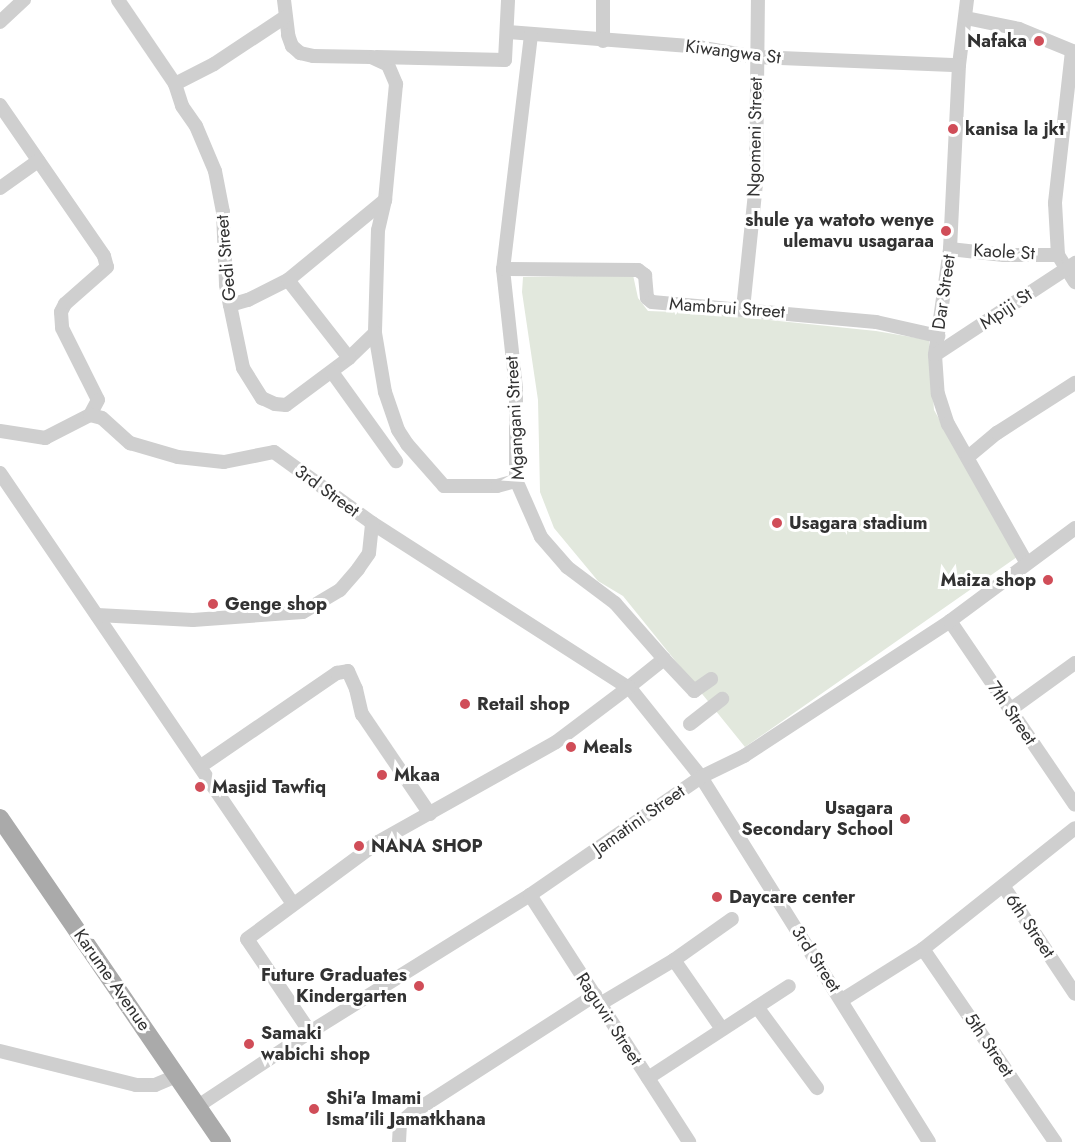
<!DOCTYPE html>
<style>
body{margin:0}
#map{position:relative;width:1075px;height:1142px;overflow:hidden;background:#fff;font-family:Jost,sans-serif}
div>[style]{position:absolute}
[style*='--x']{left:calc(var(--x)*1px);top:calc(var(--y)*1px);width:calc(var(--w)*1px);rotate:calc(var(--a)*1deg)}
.green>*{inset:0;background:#e2e8dd}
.minor>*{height:14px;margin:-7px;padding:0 7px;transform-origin:7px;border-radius:7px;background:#cfcfcf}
.major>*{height:18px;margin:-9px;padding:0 9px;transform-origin:9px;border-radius:9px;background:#aaa}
.dots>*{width:16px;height:16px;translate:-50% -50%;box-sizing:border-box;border:3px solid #fff;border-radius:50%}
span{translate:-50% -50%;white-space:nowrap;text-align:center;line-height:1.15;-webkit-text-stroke:6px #fff;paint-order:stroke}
.poi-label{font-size:18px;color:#323232;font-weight:700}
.right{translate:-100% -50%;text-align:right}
.left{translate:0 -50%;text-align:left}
.street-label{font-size:18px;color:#323232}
</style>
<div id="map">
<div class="green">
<div style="clip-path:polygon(633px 275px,638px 298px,648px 311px,703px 313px,876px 331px,929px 340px,934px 410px,1017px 557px,745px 747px,623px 596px,598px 581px,554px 528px,540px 492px,538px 400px,522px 292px,523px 277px)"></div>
</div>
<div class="minor">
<div style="--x:118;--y:0;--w:102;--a:55.8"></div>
<div style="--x:175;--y:84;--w:23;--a:72"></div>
<div style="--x:182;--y:106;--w:24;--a:55"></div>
<div style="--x:196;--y:126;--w:49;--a:67.1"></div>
<div style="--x:215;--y:171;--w:42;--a:79"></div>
<div style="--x:223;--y:212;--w:73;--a:87.6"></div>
<div style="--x:226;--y:285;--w:20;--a:79"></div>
<div style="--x:230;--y:305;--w:64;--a:78.3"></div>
<div style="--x:243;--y:368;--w:36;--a:58"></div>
<div style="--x:262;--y:398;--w:14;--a:25"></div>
<div style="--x:275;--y:404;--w:11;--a:5"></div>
<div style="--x:286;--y:405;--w:79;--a:-36.7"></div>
<div style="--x:349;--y:358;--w:36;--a:-44"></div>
<div style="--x:284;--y:0;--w:35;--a:83"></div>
<div style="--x:288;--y:35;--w:12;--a:70"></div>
<div style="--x:292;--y:46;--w:11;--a:41"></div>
<div style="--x:300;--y:53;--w:13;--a:13"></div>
<div style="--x:313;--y:56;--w:58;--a:1"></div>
<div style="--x:371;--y:57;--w:19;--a:25"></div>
<div style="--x:388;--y:65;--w:21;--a:67"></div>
<div style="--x:396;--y:84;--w:117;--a:95.4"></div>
<div style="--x:385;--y:200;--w:31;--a:103"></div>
<div style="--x:378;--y:230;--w:103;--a:91.7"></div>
<div style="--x:375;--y:333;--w:60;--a:80.4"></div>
<div style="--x:385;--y:392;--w:40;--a:71.1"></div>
<div style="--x:398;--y:430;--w:17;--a:57"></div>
<div style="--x:407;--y:444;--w:56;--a:48.6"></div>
<div style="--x:444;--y:486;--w:53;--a:0"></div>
<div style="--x:497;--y:486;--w:20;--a:-15"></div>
<div style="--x:967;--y:0;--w:65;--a:97"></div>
<div style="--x:959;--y:65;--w:184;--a:92.8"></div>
<div style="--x:950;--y:249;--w:107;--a:98.1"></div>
<div style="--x:935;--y:355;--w:39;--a:86"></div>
<div style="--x:938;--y:394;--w:32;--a:72"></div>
<div style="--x:948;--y:424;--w:159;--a:60.5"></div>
<div style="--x:603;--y:1;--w:40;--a:90"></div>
<div style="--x:966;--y:18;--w:54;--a:11.7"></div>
<div style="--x:1019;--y:29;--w:61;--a:22.3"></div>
<div style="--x:0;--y:22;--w:33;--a:-43"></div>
<div style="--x:508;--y:32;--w:185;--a:4.4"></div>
<div style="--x:692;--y:46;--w:65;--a:9.8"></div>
<div style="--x:756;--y:57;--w:203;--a:2.3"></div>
<div style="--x:531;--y:35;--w:236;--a:96.8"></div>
<div style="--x:503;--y:269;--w:121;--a:83.8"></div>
<div style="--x:516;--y:389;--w:91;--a:90"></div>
<div style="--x:516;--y:480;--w:62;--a:66.3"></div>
<div style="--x:541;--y:537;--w:40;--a:49"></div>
<div style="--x:567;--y:567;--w:60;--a:36.9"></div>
<div style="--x:615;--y:603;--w:74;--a:48.8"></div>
<div style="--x:664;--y:659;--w:45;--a:141.3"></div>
<div style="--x:629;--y:687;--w:115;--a:51.3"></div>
<div style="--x:701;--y:777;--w:430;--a:58"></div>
<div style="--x:1072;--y:51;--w:153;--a:96.4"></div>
<div style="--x:1055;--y:203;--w:52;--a:86.7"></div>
<div style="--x:1058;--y:255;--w:32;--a:58"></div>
<div style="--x:376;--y:57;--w:129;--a:1.3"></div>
<div style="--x:505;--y:60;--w:60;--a:-87.1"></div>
<div style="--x:175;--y:84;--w:44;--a:-27.1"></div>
<div style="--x:214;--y:64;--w:85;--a:-33.5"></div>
<div style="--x:0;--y:105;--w:183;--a:55.4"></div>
<div style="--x:104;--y:256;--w:11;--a:75"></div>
<div style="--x:107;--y:267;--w:56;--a:138.6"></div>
<div style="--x:65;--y:304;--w:9;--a:117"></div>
<div style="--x:61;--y:312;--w:16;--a:86"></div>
<div style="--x:62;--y:328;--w:80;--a:63.4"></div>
<div style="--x:98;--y:400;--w:17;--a:118"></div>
<div style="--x:0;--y:188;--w:47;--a:-35.4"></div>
<div style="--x:950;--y:249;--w:54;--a:6.3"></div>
<div style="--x:1004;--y:255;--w:54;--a:0"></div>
<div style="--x:503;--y:269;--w:135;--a:0.4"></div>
<div style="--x:638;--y:270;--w:9;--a:36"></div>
<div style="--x:645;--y:275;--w:23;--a:85"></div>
<div style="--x:647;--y:298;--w:6;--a:39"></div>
<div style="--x:652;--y:302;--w:225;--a:5.1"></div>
<div style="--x:876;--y:322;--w:64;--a:12.7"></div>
<div style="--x:288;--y:280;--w:99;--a:52"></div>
<div style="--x:230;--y:305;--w:19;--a:-16"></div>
<div style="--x:248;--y:300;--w:45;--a:-26.6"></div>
<div style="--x:288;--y:280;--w:126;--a:-39.5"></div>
<div style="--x:743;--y:309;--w:126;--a:-84.1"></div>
<div style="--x:756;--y:184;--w:184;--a:-89.4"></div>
<div style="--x:935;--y:355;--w:168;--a:-33.3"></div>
<div style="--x:332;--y:372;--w:110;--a:54.3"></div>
<div style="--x:0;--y:431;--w:46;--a:8.8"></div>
<div style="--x:45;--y:438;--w:51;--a:-27.1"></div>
<div style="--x:90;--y:415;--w:12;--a:14"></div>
<div style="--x:102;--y:418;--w:38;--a:42"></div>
<div style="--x:130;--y:443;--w:50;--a:16.3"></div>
<div style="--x:178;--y:457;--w:46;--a:6.2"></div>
<div style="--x:224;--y:462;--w:51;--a:-11.3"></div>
<div style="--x:274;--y:452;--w:121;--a:35.9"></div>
<div style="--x:372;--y:523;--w:305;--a:32.7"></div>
<div style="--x:968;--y:457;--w:38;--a:-40"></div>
<div style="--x:997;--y:433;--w:93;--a:-32.7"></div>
<div style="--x:0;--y:473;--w:521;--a:55.79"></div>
<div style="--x:97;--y:615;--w:96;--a:3"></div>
<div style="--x:193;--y:620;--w:110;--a:-4.2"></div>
<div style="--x:303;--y:612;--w:43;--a:-30.7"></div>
<div style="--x:340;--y:590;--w:28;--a:-49"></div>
<div style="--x:358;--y:569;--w:19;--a:-55"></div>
<div style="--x:369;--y:553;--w:30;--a:-84"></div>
<div style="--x:950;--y:621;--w:222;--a:55.8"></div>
<div style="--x:664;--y:659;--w:44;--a:46.8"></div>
<div style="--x:694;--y:691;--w:21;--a:-35"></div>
<div style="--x:1010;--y:710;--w:80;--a:-35.9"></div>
<div style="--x:690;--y:724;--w:41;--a:-38"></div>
<div style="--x:201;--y:766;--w:165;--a:-34.4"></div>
<div style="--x:337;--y:673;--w:11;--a:-10"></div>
<div style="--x:348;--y:671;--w:20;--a:66"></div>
<div style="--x:356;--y:689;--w:26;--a:77"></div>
<div style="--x:362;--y:714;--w:121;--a:55.8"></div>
<div style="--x:1004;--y:887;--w:128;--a:56.4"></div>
<div style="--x:530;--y:895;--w:294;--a:57.2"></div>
<div style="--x:923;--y:949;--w:234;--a:55.6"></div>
<div style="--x:674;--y:960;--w:84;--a:55.2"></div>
<div style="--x:842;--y:1000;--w:96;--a:-32.2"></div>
<div style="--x:923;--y:949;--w:194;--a:-38.5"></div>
<div style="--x:600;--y:1004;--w:86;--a:-30.7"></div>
<div style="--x:674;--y:960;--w:71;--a:-35.3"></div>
<div style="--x:757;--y:1007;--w:101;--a:53.5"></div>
<div style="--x:310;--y:1032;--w:112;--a:-124.1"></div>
<div style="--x:247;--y:939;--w:163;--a:-36.5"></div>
<div style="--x:378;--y:842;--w:204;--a:-29.3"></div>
<div style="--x:556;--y:742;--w:91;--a:-37"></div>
<div style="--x:0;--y:1051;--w:140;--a:14"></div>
<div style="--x:136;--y:1085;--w:19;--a:0"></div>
<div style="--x:155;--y:1085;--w:25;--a:-23"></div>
<div style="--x:648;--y:1078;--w:168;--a:-33.1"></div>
<div style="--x:198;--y:1106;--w:134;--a:-33.5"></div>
<div style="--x:310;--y:1032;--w:259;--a:-31.9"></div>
<div style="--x:530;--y:895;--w:208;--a:-34.6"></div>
<div style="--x:701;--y:777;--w:48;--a:-26"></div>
<div style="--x:744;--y:756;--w:246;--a:-33.2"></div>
<div style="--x:950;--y:621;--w:156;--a:-36.6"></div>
<div style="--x:399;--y:1142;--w:19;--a:-87"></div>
<div style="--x:400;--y:1123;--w:16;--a:-40"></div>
<div style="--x:412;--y:1113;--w:218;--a:-32.8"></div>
</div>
<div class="major">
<div style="--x:0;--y:818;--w:393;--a:55.6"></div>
</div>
<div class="dots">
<div style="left:1039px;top:41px;background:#d04d58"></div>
<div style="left:953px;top:129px;background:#d04d58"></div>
<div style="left:946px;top:231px;background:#d04d58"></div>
<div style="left:777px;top:523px;background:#d04d58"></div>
<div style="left:1048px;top:580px;background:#d04d58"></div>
<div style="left:213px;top:604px;background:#d04d58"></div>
<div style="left:465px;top:704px;background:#d04d58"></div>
<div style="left:571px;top:747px;background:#d04d58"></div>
<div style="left:382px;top:775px;background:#d04d58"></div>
<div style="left:200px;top:787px;background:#d04d58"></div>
<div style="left:905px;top:819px;background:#d04d58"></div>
<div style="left:359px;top:846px;background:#d04d58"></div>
<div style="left:717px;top:897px;background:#d04d58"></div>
<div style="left:419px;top:986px;background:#d04d58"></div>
<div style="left:249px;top:1044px;background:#d04d58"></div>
<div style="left:314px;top:1109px;background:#d04d58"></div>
</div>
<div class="poi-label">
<span class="right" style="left:1027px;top:41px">Nafaka</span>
<span class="left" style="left:965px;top:129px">kanisa la jkt</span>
<span class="right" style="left:934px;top:231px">shule ya watoto wenye<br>ulemavu usagaraa</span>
<span class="left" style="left:789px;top:523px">Usagara stadium</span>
<span class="right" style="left:1036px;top:580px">Maiza shop</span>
<span class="left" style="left:225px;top:604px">Genge shop</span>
<span class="left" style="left:477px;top:704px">Retail shop</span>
<span class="left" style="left:583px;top:747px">Meals</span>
<span class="left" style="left:394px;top:775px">Mkaa</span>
<span class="left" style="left:212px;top:787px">Masjid Tawfiq</span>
<span class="right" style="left:893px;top:819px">Usagara<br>Secondary School</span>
<span class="left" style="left:371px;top:846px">NANA SHOP</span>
<span class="left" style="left:729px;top:897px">Daycare center</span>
<span class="right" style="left:407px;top:986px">Future Graduates<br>Kindergarten</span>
<span class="left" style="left:261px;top:1044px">Samaki<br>wabichi shop</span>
<span class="left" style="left:326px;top:1109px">Shi'a Imami<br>Isma'ili Jamatkhana</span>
</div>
<div class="street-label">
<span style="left:733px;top:52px;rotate:7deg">Kiwangwa St</span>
<span style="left:755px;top:137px;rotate:-89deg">Ngomeni Street</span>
<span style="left:1004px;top:252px;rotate:3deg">Kaole St</span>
<span style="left:226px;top:258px;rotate:-95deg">Gedi Street</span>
<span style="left:944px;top:292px;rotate:-82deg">Dar Street</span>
<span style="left:727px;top:308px;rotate:4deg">Mambrui Street</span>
<span style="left:1006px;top:309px;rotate:-34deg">Mpiji St</span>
<span style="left:515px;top:418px;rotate:-93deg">Mgangani Street</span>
<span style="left:327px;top:491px;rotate:36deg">3rd Street</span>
<span style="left:1012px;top:713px;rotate:56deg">7th Street</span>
<span style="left:639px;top:820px;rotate:-35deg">Jamatini Street</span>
<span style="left:1030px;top:926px;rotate:56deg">6th Street</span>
<span style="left:816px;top:959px;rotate:57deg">3rd Street</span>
<span style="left:112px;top:980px;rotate:55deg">Karume Avenue</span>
<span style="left:609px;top:1019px;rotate:57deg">Raguvir Street</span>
<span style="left:989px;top:1045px;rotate:56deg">5th Street</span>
</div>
</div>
